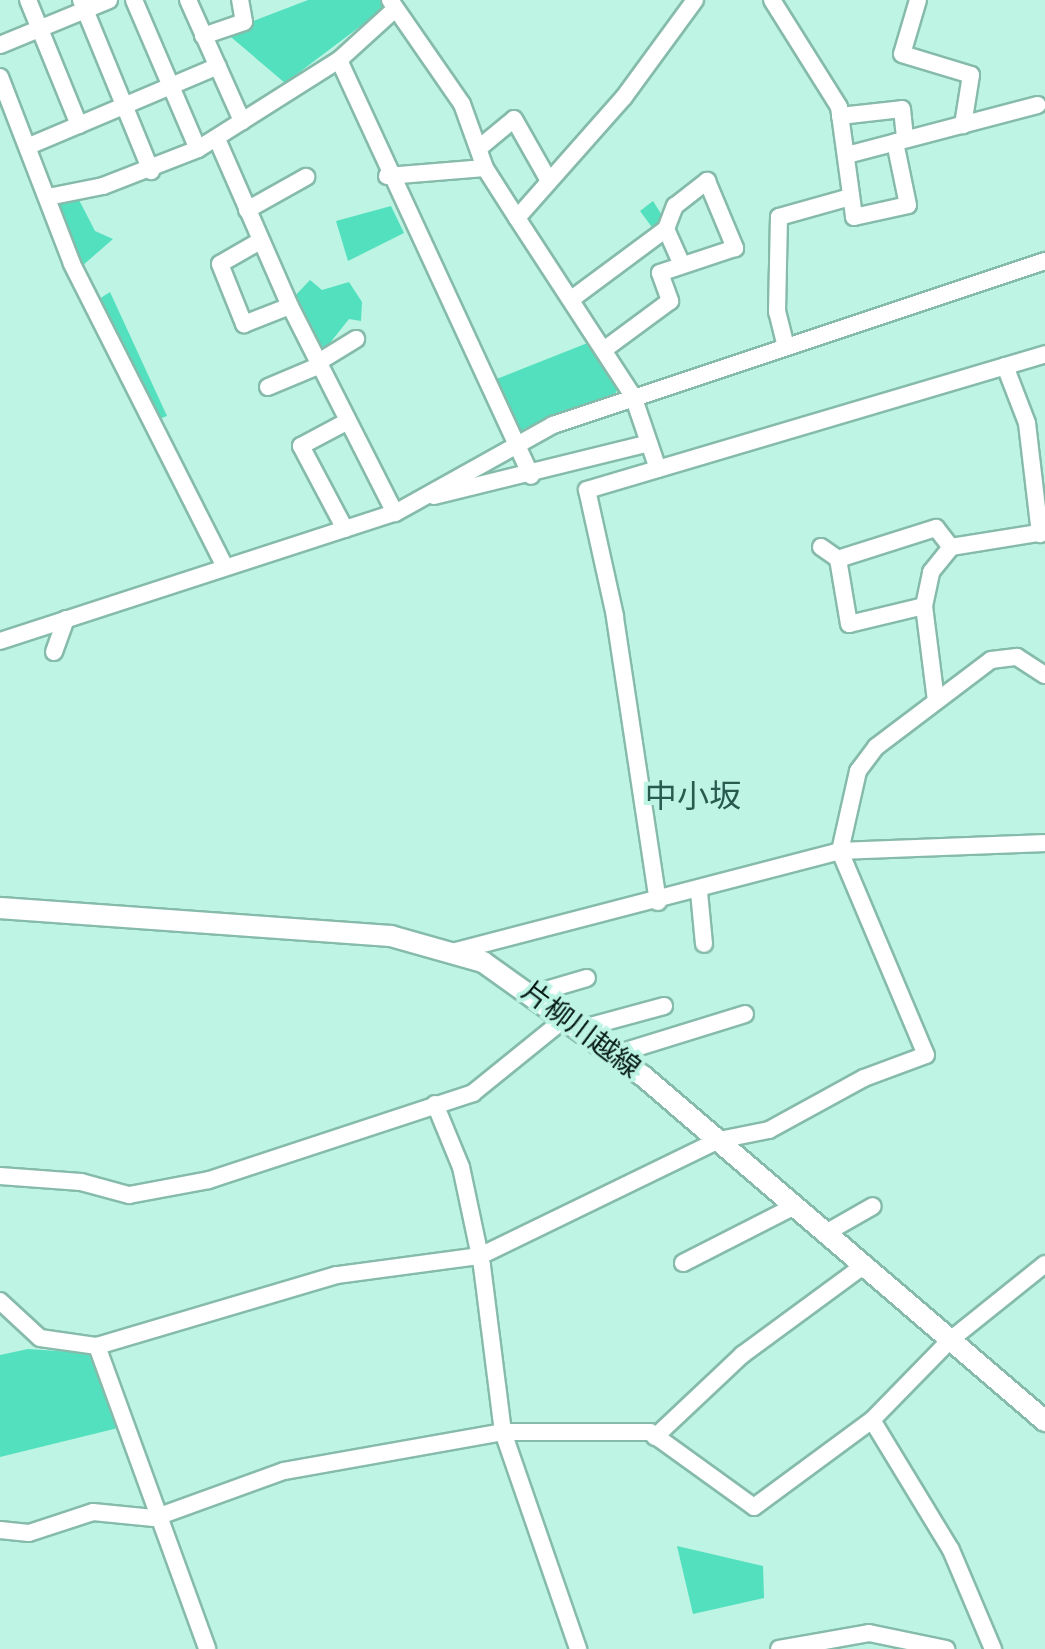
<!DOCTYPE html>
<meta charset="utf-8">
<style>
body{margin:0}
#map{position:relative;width:1045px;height:1649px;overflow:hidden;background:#bef4e3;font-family:Rubik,"Noto Sans JP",sans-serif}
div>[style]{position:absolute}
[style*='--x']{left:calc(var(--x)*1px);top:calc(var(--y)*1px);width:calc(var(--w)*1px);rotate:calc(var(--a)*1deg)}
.green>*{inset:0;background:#53e0be}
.roads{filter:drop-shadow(2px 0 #86bbab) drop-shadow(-2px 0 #86bbab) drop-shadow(0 2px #86bbab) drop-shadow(0 -2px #86bbab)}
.minor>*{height:16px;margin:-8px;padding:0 8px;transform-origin:8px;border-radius:8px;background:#fff}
.major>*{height:20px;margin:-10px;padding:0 10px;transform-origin:10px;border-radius:10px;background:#fff}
span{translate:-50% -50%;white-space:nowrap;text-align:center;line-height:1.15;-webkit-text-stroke:8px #bef4e3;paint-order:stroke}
.street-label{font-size:28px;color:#051a14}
.quarter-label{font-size:32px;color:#285b4e}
</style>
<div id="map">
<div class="green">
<div style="clip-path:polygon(308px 0,386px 0,386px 7px,285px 83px,225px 32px)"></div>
<div style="clip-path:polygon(77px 196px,95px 231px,113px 239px,82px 266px,56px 203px)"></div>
<div style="clip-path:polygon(653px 201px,663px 217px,654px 230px,640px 211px)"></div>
<div style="clip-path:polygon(391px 206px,404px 233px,348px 261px,336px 221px)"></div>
<div style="clip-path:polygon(310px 280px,322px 290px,349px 282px,362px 302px,361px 321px,349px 319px,318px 358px,293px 298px)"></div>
<div style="clip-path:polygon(110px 292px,167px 416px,156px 420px,96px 301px)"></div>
<div style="clip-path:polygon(595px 340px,620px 385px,615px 394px,520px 433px,494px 380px)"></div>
<div style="clip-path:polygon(28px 1349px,88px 1353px,126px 1426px,0 1457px,0 1355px)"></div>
<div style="clip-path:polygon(677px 1546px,763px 1566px,764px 1598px,693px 1614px)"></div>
</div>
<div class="roads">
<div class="minor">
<div style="--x:28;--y:0;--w:135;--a:67.8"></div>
<div style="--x:81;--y:0;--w:185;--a:67.7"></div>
<div style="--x:134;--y:0;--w:162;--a:66.8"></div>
<div style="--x:188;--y:0;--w:133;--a:65.9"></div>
<div style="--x:390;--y:0;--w:126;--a:55.3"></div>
<div style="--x:462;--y:104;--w:68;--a:70.2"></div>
<div style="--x:485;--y:168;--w:59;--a:57.4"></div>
<div style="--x:772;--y:0;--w:126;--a:57.9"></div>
<div style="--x:839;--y:107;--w:111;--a:82.2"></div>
<div style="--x:854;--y:217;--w:55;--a:-12.5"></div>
<div style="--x:908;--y:205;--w:64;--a:-101.7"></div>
<div style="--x:918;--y:0;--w:56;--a:106.5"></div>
<div style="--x:902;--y:54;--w:72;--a:16.9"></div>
<div style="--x:971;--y:75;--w:51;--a:99.1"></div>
<div style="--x:203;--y:36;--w:43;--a:-18.9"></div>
<div style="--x:244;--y:22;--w:22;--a:-100"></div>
<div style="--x:0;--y:45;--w:118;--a:-22.4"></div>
<div style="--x:339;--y:60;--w:458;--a:65.2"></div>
<div style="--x:0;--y:77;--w:200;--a:68.9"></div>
<div style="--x:72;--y:264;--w:339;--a:63.2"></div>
<div style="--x:840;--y:116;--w:62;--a:-6.4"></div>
<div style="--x:902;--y:109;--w:30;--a:84"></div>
<div style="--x:217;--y:139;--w:182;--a:66.4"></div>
<div style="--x:290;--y:306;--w:232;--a:63.1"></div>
<div style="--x:29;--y:146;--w:205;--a:-22.9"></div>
<div style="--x:479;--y:148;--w:45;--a:-39.6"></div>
<div style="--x:514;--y:119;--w:69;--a:60.5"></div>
<div style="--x:847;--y:155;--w:197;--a:-14.7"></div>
<div style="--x:387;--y:176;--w:98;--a:-4.7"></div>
<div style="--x:48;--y:197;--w:56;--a:-11.3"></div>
<div style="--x:103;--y:186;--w:102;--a:-21.3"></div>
<div style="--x:198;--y:149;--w:167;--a:-32.3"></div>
<div style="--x:339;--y:60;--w:74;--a:-42.3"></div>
<div style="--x:247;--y:210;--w:68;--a:-29.2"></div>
<div style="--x:666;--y:229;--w:39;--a:66"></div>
<div style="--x:260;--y:241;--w:46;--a:150.1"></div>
<div style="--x:220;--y:264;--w:65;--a:68.2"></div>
<div style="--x:244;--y:324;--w:49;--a:-21.4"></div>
<div style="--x:573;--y:298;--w:116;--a:-36.6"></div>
<div style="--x:666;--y:229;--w:25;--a:-69"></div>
<div style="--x:675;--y:206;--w:41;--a:-38"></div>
<div style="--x:707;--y:181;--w:73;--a:67.3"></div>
<div style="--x:735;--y:248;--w:79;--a:161.6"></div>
<div style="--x:660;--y:273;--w:30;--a:70"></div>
<div style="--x:670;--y:301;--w:81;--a:143.6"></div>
<div style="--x:785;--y:343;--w:32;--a:-104"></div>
<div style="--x:777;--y:312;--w:95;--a:-88.8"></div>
<div style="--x:779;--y:217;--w:74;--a:-15.7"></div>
<div style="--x:317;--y:363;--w:46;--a:-31.6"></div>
<div style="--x:1005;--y:366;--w:61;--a:68.9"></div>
<div style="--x:1027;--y:423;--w:112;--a:83.3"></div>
<div style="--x:268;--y:387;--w:54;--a:-22.8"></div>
<div style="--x:658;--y:469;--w:77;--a:-108.9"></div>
<div style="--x:633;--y:396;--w:212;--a:-123.1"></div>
<div style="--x:517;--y:218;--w:162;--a:-48.5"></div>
<div style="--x:624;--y:97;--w:120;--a:-53.8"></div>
<div style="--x:434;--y:496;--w:221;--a:-13.8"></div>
<div style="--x:345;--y:529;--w:94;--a:-117.9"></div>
<div style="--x:301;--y:446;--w:53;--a:-28"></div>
<div style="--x:821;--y:547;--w:21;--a:35"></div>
<div style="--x:924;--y:606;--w:77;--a:166.5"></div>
<div style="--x:849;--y:624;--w:66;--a:-99.6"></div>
<div style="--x:838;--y:559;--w:103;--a:-17.6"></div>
<div style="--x:936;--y:528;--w:24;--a:52"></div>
<div style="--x:0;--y:641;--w:415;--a:-18"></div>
<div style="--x:395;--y:513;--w:181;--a:-29.1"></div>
<div style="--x:553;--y:425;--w:519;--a:-18.43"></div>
<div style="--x:54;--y:652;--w:35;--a:-70"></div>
<div style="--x:936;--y:701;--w:96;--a:-97.2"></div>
<div style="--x:924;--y:606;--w:35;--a:-78"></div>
<div style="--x:931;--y:572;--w:32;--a:-51"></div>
<div style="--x:951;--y:547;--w:95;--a:-9.1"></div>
<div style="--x:699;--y:892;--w:52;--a:84.5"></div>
<div style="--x:658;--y:902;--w:289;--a:-98.6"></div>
<div style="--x:615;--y:616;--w:129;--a:-102.5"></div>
<div style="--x:587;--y:490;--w:478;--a:-16.5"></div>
<div style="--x:456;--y:951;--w:397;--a:-14.6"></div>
<div style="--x:840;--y:851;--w:205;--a:-2.2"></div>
<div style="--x:536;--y:993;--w:53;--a:-16.4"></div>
<div style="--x:583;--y:1028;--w:84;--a:-15.2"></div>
<div style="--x:616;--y:1054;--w:135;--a:-17.2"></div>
<div style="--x:435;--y:1104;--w:68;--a:67.6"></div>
<div style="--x:461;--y:1167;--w:101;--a:78"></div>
<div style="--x:482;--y:1266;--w:167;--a:82.8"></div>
<div style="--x:503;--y:1432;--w:230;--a:70.9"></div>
<div style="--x:0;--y:1176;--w:81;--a:4.2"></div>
<div style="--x:81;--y:1182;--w:50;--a:15.2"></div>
<div style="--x:129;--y:1195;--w:81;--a:-10.6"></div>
<div style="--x:209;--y:1180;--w:278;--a:-18.2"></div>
<div style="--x:473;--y:1093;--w:122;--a:-39"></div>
<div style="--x:824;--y:1234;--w:56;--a:-29.7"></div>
<div style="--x:683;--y:1263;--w:123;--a:-27"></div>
<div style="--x:0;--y:1301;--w:54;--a:42.8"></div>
<div style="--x:40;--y:1338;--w:58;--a:8"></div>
<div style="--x:97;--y:1346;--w:250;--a:-16.5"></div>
<div style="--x:337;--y:1275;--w:144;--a:-7.6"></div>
<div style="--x:480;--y:1256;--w:266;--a:-25.9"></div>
<div style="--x:719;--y:1140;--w:51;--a:-11.3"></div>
<div style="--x:769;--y:1130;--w:108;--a:-28.7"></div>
<div style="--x:864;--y:1078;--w:66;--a:-20.4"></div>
<div style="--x:926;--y:1055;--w:221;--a:-112.9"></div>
<div style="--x:840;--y:851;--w:82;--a:-77.3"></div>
<div style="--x:858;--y:771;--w:30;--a:-53"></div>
<div style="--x:876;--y:747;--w:144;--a:-37.1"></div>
<div style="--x:991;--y:660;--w:26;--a:-7"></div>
<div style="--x:1017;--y:657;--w:33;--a:33"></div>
<div style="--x:97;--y:1346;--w:322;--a:70"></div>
<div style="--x:872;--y:1420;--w:110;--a:-45.7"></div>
<div style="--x:949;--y:1341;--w:123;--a:-38.7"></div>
<div style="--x:655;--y:1437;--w:120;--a:-43.3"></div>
<div style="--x:742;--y:1355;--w:149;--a:-36.3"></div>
<div style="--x:0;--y:1530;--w:29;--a:6"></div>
<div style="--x:29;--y:1533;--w:67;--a:-18.2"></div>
<div style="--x:93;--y:1512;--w:61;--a:5.6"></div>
<div style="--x:154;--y:1518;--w:138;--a:-19.9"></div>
<div style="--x:284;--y:1471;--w:222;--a:-10.1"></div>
<div style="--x:503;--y:1432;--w:147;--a:0"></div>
<div style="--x:650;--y:1432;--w:128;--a:35.8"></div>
<div style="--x:754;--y:1507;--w:147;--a:-36.4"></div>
<div style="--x:872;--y:1420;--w:152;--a:58.7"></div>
<div style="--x:951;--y:1550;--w:108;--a:67"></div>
<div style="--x:779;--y:1649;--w:91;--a:-10.1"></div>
<div style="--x:869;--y:1633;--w:79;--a:11.7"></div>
</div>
<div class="major">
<div style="--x:0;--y:908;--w:392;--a:4.1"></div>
<div style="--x:391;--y:936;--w:96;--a:15.8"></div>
<div style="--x:483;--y:962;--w:196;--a:35.5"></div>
<div style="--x:643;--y:1076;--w:530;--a:40.64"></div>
</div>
</div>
<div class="street-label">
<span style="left:581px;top:1030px;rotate:37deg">片柳川越線</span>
</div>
<div class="quarter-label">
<span style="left:693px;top:796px">中小坂</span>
</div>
</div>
